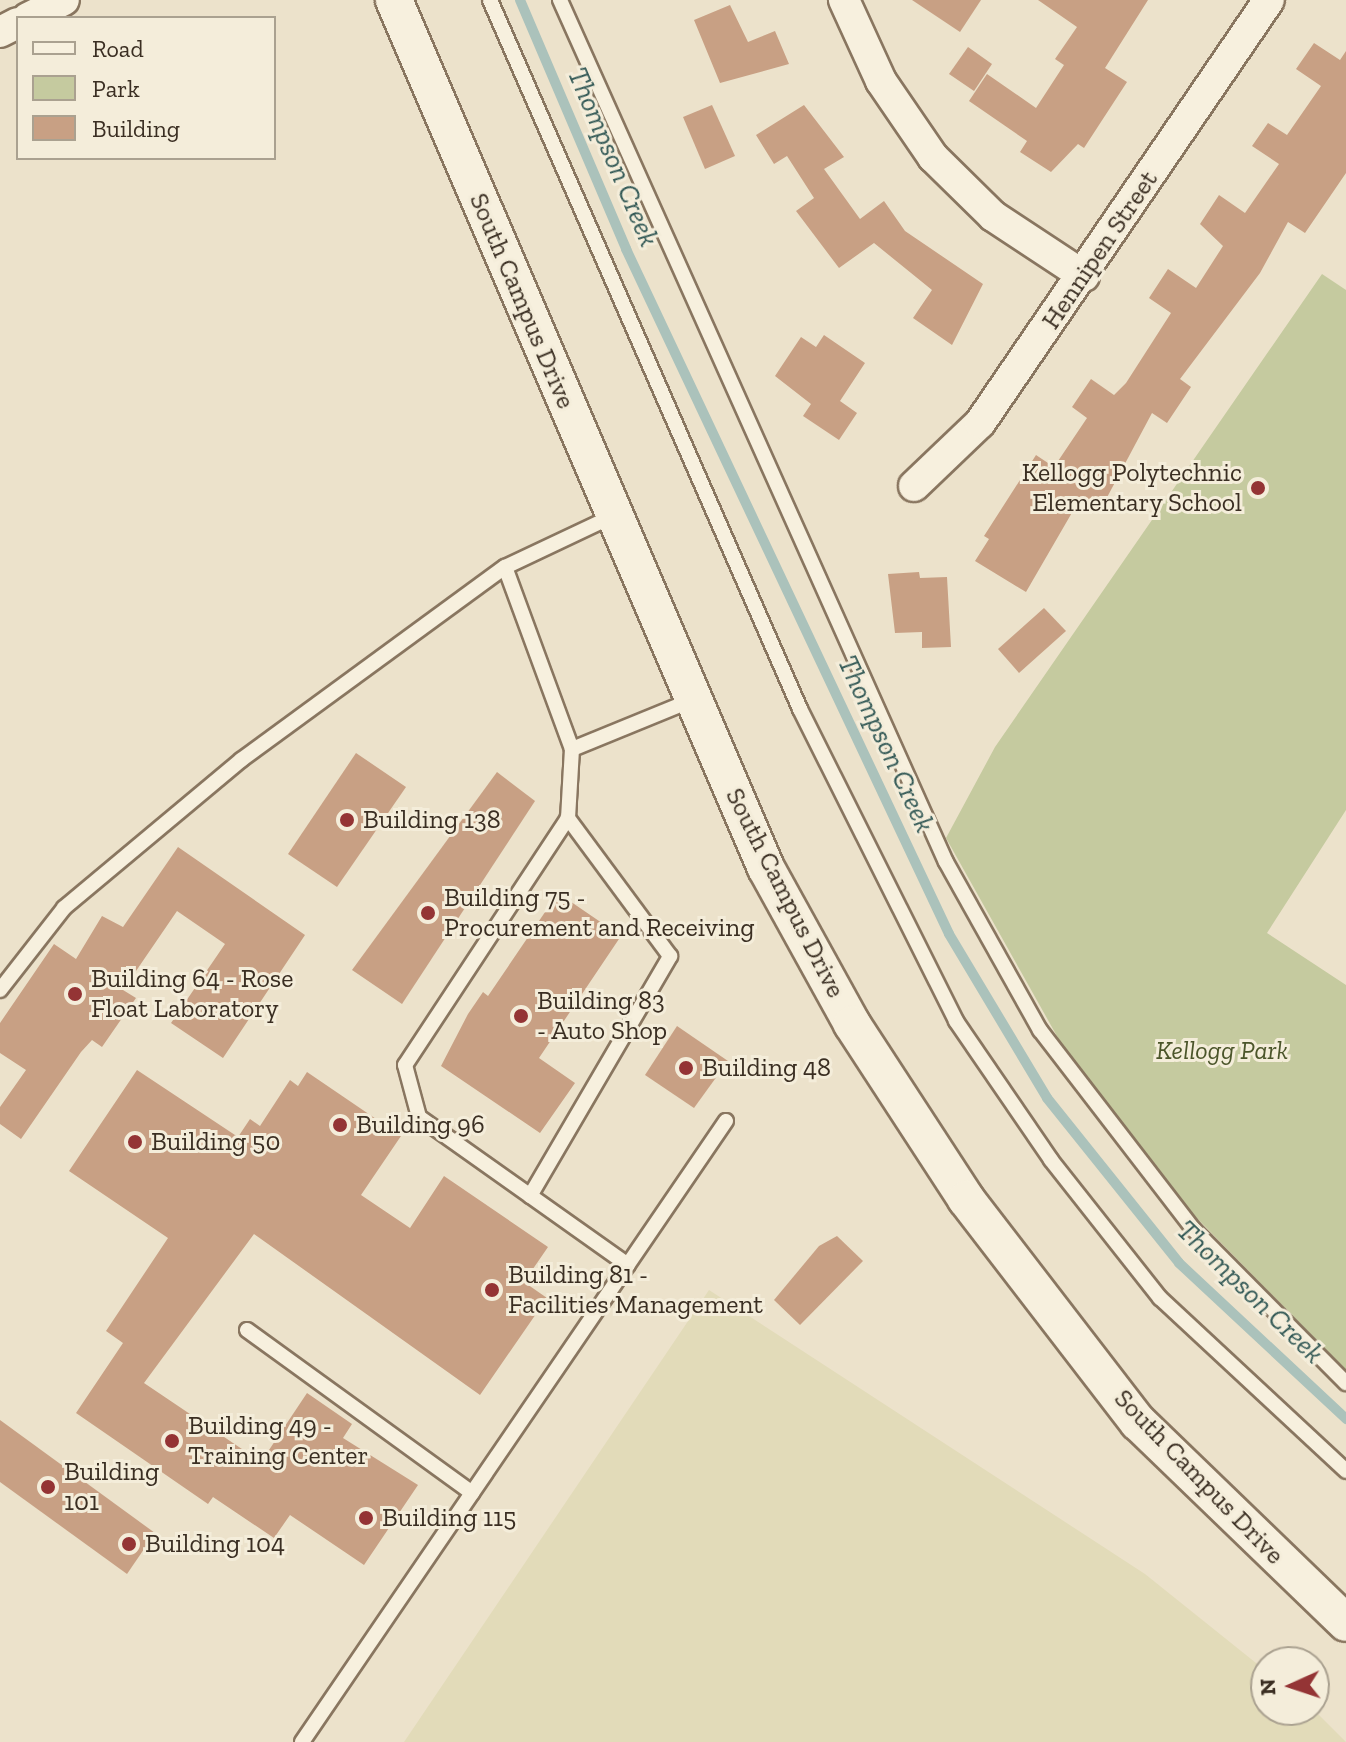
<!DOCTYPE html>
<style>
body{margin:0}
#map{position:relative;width:1346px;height:1742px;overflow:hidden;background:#ece2cb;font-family:"Zilla Slab",serif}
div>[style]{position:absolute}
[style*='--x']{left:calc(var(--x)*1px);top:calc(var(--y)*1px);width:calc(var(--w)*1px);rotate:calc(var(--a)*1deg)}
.farmland>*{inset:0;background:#e2dbb9}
.green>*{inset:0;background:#c5ca9f}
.stream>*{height:10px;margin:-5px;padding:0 5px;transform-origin:5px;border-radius:5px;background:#abc2bb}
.building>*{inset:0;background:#c8a084}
.roads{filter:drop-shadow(2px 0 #897660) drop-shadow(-2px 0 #897660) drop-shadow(0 2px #897660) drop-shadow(0 -2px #897660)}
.service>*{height:14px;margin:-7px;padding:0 7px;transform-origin:7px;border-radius:7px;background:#f7f0de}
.minor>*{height:30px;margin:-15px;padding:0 15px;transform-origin:15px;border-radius:15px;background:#f7f0de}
.tertiary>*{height:36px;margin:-18px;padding:0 18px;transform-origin:18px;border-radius:18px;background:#f7f0de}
.dots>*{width:22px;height:22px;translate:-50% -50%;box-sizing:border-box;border:4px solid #f4edda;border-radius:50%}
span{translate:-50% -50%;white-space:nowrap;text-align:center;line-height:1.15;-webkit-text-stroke:6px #f4edda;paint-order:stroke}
.street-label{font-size:26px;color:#3a2e22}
.poi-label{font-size:26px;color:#3a2e22}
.right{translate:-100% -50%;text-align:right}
.left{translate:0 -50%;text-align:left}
.park-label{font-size:26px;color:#4b552a;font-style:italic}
.water-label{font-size:28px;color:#335956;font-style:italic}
.legend{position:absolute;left:16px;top:16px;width:260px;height:144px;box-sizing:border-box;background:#f4edda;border:2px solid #aaa190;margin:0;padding:10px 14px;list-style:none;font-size:24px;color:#3a2e22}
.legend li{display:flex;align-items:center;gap:16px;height:40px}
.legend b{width:40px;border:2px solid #aaa190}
.north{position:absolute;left:1250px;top:1646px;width:80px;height:80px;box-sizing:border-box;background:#f4edda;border:2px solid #aaa190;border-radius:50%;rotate:267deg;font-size:22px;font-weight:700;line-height:32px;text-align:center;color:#3a2e22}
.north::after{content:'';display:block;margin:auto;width:28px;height:36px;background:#943435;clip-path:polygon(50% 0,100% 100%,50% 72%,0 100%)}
</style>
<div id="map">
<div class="farmland">
<div style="clip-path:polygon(709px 1290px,1145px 1574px,1266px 1671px,1266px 1710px,1314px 1710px,1346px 1742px,404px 1742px)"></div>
</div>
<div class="green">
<div style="clip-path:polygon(1322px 274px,1346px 290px,1346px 810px,1267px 933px,1346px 985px,1346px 1370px,1181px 1202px,1067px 1054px,946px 838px,995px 747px)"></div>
</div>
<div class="stream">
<div style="--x:520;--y:0;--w:271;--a:66.9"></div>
<div style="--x:626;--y:249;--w:757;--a:64.75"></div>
<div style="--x:949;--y:934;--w:191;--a:59.1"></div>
<div style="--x:1047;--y:1098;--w:211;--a:51.3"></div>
<div style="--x:1179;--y:1263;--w:229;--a:43"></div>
</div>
<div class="building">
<div style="clip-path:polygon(912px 0,981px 0,960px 32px)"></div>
<div style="clip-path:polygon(1038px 0,1148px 0,1105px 68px,1127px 82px,1084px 148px,1078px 144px,1051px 172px,1020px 152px,1027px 141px,969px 101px,987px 74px,1036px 108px,1064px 65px,1055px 59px,1077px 27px)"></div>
<div style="clip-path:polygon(730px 5px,748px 42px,775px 31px,789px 64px,720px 83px,694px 20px)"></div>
<div style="clip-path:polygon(1314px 43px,1340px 60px,1346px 51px,1346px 173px,1305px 233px,1288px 222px,1260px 273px,1180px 379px,1191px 387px,1167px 423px,1152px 413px,1104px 503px,1092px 496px,1084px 509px,1077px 504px,1026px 592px,975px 561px,989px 539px,984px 536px,1036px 455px,1054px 467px,1087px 418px,1072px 407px,1091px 379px,1114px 395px,1126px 383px,1171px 313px,1149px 298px,1168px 269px,1196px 288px,1223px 246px,1200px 224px,1219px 195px,1245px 213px,1279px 164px,1252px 146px,1268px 123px,1287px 135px,1321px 86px,1296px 69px)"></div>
<div style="clip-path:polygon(968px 47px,992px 64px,974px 91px,949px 74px)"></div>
<div style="clip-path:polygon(712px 105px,735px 156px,705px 169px,683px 117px)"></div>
<div style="clip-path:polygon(804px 105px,844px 157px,824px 169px,860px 219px,884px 201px,905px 231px,983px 284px,952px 345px,913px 318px,932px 290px,874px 243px,839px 268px,796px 211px,814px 198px,787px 156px,774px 164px,756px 135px)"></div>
<div style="clip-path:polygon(824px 335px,865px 363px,840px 401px,857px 413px,839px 440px,803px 416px,811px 404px,775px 376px,801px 337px,816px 347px)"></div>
<div style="clip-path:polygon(919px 572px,920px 578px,947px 577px,951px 647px,922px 648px,922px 632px,895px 633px,888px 574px)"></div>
<div style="clip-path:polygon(1044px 608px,1066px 631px,1019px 673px,998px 649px)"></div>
<div style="clip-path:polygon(356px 753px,406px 787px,337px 887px,288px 854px)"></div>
<div style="clip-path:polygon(497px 772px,535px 801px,402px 1004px,352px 970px)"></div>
<div style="clip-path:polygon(178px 847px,305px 935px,223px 1058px,171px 1023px,225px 944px,177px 911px,123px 990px,136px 998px,102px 1047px,92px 1040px,81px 1052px,21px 1139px,0 1124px,0 1107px,26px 1070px,0 1053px,0 1023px,54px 944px,76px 959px,102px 916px,123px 927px)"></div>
<div style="clip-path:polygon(558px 893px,621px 936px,539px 1058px,575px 1083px,540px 1133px,441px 1066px,468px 1014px,483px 992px,488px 996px)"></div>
<div style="clip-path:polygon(677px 1026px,728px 1061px,694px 1108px,645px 1075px)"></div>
<div style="clip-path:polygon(137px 1070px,238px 1137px,250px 1119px,260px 1126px,290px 1080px,298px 1086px,307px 1072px,401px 1136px,361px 1195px,410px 1228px,444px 1176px,548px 1247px,524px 1282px,547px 1298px,480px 1395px,254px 1234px,144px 1383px,261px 1462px,307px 1393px,352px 1424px,343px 1438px,418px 1485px,364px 1565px,290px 1515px,274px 1538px,213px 1497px,208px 1504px,76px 1413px,123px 1343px,106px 1331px,168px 1238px,69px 1171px)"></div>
<div style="clip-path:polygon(837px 1236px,863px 1261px,800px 1325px,774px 1300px,819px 1246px)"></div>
<div style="clip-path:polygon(0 1420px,155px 1533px,127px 1574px,0 1482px)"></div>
</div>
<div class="roads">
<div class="service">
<div style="--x:490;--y:0;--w:774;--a:66.38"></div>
<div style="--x:800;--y:709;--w:349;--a:63.4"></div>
<div style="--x:956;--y:1021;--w:168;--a:55.6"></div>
<div style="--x:1051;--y:1160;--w:176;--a:51.7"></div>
<div style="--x:1160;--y:1298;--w:254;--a:42.9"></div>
<div style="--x:560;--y:0;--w:944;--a:65.88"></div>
<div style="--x:946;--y:862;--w:193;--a:60.8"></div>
<div style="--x:1040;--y:1030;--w:252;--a:52.4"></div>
<div style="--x:1194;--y:1230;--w:216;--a:45.2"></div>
<div style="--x:613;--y:516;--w:119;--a:154.7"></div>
<div style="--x:505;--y:567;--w:194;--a:69.8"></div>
<div style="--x:572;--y:749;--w:69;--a:93.3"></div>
<div style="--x:568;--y:818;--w:296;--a:123.4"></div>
<div style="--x:405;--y:1065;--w:54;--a:74.9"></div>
<div style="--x:419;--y:1117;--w:256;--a:35.3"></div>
<div style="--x:572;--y:749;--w:130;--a:-22.2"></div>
<div style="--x:0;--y:990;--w:104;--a:-52"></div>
<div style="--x:64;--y:908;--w:231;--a:-39.9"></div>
<div style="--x:241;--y:760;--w:327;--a:-36.2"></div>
<div style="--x:530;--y:1196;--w:278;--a:-59.7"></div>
<div style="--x:670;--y:956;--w:172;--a:-126.5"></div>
<div style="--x:247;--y:1330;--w:278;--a:35.9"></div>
<div style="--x:302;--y:1742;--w:752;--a:-55.68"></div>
</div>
<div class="minor">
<div style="--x:844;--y:0;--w:89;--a:65.4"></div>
<div style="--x:881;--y:81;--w:92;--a:55.6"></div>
<div style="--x:933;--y:157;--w:84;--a:44.5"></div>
<div style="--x:993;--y:216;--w:109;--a:33.4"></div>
<div style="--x:28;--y:18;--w:40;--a:-26.6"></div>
<div style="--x:0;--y:32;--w:20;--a:-27"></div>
<div style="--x:914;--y:486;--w:91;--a:-43.7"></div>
<div style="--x:980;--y:423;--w:512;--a:-55.66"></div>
</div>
<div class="tertiary">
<div style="--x:394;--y:0;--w:944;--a:66.8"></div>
<div style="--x:766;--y:868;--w:178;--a:61.1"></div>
<div style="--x:852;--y:1024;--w:209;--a:56.9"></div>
<div style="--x:966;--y:1199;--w:282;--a:52.4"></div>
<div style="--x:1138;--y:1422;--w:289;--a:44"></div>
</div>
</div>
<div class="dots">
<div style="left:1258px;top:488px;background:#943435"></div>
<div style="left:347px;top:820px;background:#943435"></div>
<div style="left:428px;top:913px;background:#943435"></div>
<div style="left:75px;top:994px;background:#943435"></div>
<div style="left:521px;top:1016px;background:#943435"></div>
<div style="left:686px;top:1068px;background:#943435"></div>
<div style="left:340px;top:1125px;background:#943435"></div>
<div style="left:135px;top:1142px;background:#943435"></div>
<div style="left:492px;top:1290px;background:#943435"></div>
<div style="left:172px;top:1441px;background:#943435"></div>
<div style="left:48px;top:1487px;background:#943435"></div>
<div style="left:366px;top:1518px;background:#943435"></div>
<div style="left:129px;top:1544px;background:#943435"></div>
</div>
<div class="street-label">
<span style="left:1100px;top:250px;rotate:-56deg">Hennipen Street</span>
<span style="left:522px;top:301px;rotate:67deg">South Campus Drive</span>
<span style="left:785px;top:893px;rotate:63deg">South Campus Drive</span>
<span style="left:1199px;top:1477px;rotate:46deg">South Campus Drive</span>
</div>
<div class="poi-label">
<span class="right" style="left:1242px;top:488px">Kellogg Polytechnic<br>Elementary School</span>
<span class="left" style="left:363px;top:820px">Building 138</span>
<span class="left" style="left:444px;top:913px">Building 75 -<br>Procurement and Receiving</span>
<span class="left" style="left:91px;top:994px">Building 64 - Rose<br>Float Laboratory</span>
<span class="left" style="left:537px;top:1016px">Building 83<br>- Auto Shop</span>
<span class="left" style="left:702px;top:1068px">Building 48</span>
<span class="left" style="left:356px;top:1125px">Building 96</span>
<span class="left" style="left:151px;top:1142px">Building 50</span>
<span class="left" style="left:508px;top:1290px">Building 81 -<br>Facilities Management</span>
<span class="left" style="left:188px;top:1441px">Building 49 -<br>Training Center</span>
<span class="left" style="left:64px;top:1487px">Building<br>101</span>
<span class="left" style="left:382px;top:1518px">Building 115</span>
<span class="left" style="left:145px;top:1544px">Building 104</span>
</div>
<div class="park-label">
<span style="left:1222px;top:1051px">Kellogg Park</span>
</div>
<div class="water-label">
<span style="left:613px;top:157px;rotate:67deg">Thompson Creek</span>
<span style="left:886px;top:744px;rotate:65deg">Thompson Creek</span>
<span style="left:1250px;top:1292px;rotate:44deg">Thompson Creek</span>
</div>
<ul class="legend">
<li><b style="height:10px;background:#f7f0de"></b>Road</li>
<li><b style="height:22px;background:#c5ca9f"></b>Park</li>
<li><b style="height:22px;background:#c8a084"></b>Building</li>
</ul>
<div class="north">N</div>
</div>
